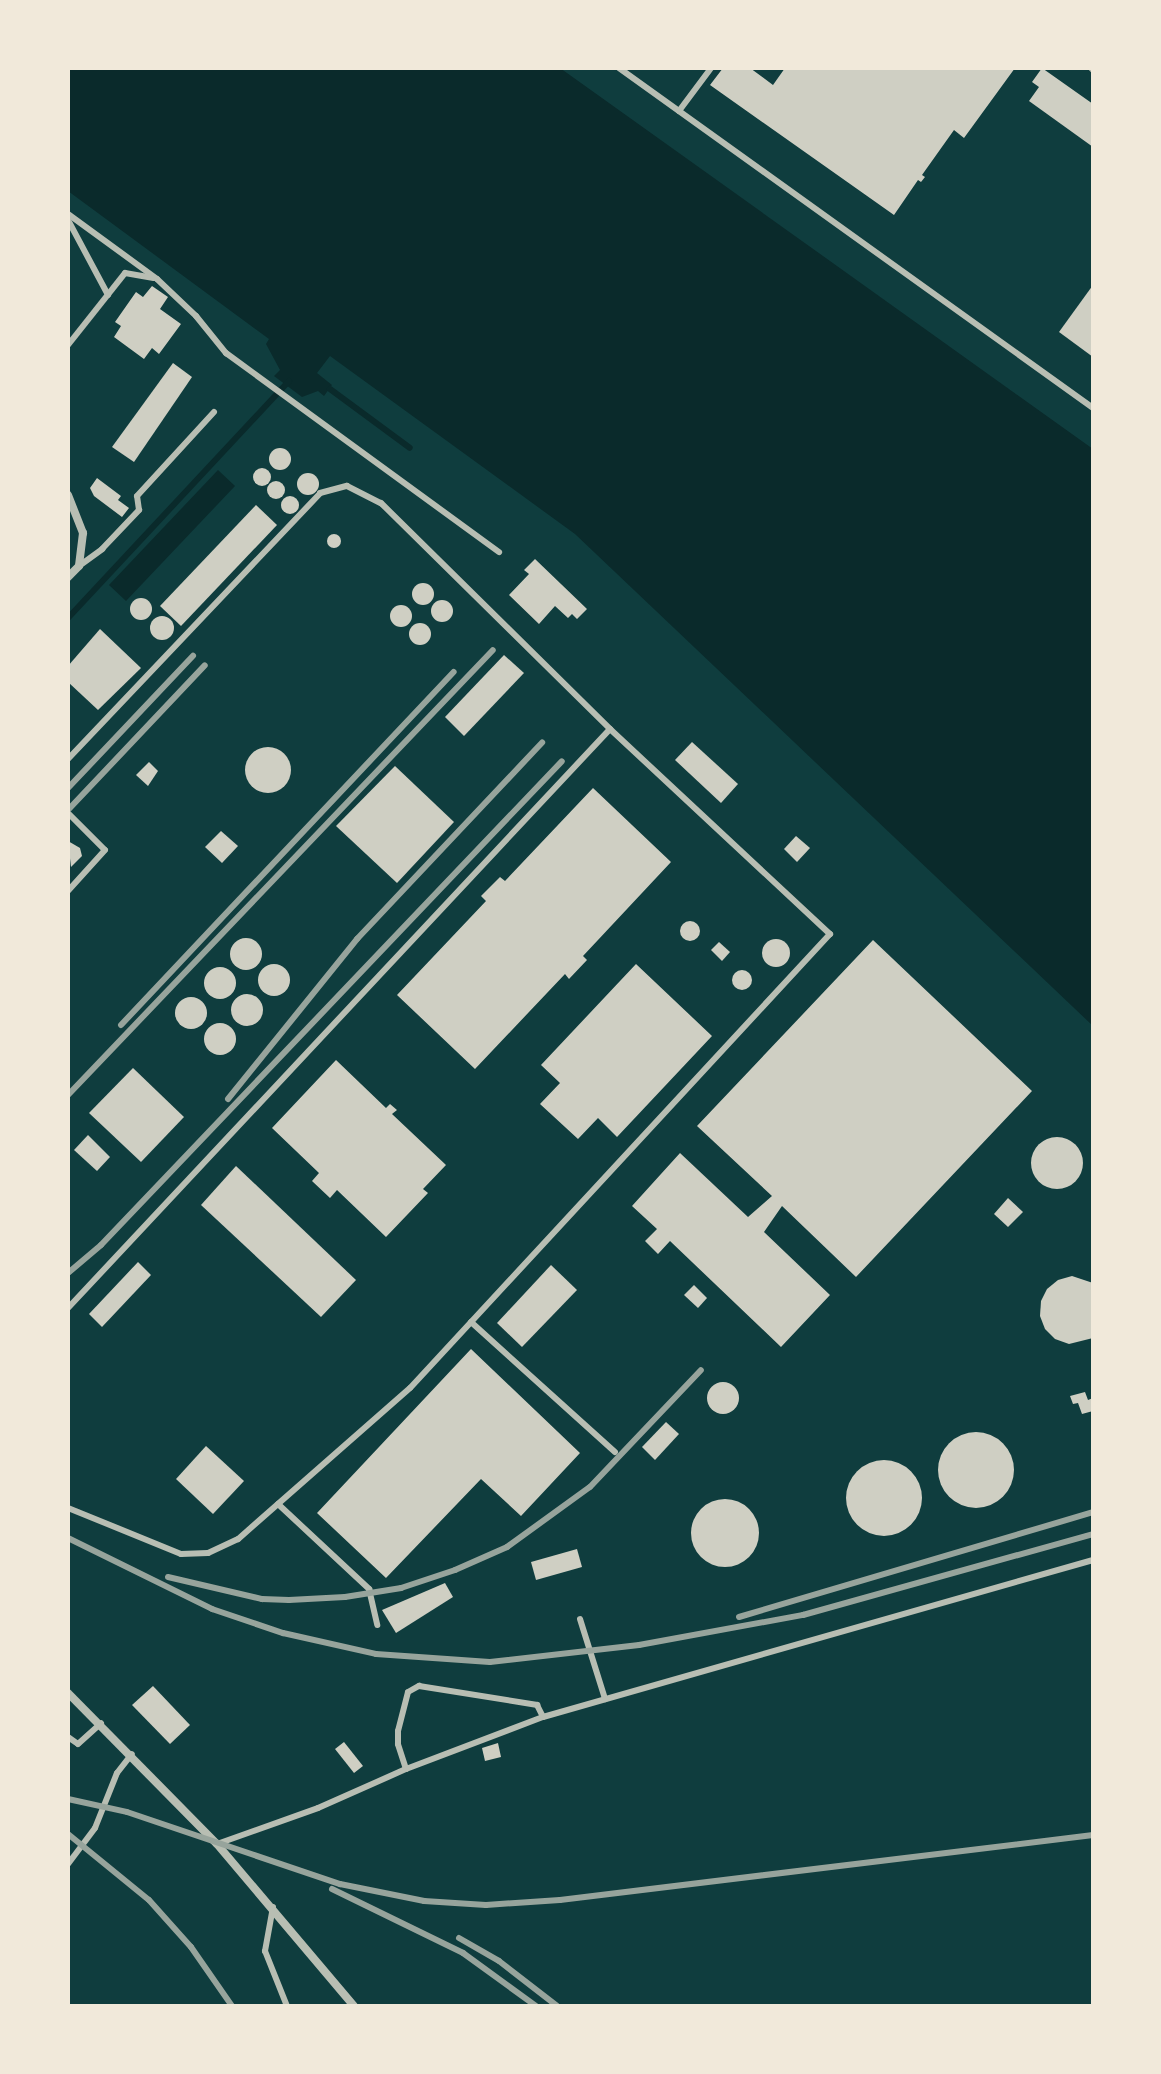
<!DOCTYPE html>
<style>
body{margin:0}
#map{position:relative;width:1161px;height:2074px;overflow:hidden;background:#0f3d3e;font-family:"Work Sans",sans-serif}
div>[style]{position:absolute}
[style*='--x']{left:calc(var(--x)*1px);top:calc(var(--y)*1px);width:calc(var(--w)*1px);rotate:calc(var(--a)*1deg)}
.water>*{inset:0;background:#0a2a2b}
.stream>*{height:6px;margin:-3px;padding:0 3px;transform-origin:3px;border-radius:3px;background:#0a2a2b}
.building>*{inset:0;background:#cfcfc3}
.round{border-radius:50%}
.service>*{height:6px;margin:-3px;padding:0 3px;transform-origin:3px;border-radius:3px;background:#b8beb3}
.minor>*{height:8px;margin:-4px;padding:0 4px;transform-origin:4px;border-radius:4px;background:#b8beb3}
.rail>*{height:6px;margin:-3px;padding:0 3px;transform-origin:3px;border-radius:3px;background:#97a49c}
span{translate:-50% -50%;white-space:nowrap;text-align:center;line-height:1.15;-webkit-text-stroke:8px #f1e9da;paint-order:stroke}
.frame{position:absolute;inset:0;border:70px solid #f1e9da;pointer-events:none}
</style>
<div id="map">
<div class="water">
<div style="clip-path:polygon(68px 68px,560px 68px,1093px 449px,1093px 1026px,575px 534px,330px 356px,317px 373px,332px 385px,324px 396px,318px 391px,302px 397px,274px 376px,280px 370px,266px 344px,269px 339px,68px 191px)"></div>
<div style="clip-path:polygon(218px 470px,235px 486px,126px 601px,109px 585px)"></div>
</div>
<div class="stream">
<div style="--x:330;--y:389;--w:99;--a:36.4"></div>
<div style="--x:68;--y:618;--w:324;--a:-47"></div>
</div>
<div class="building">
<div style="clip-path:polygon(723px 68px,750px 68px,773px 85px,785px 68px,1015px 68px,964px 138px,954px 130px,922px 175px,925px 177px,921px 182px,918px 180px,894px 215px,710px 85px)"></div>
<div style="clip-path:polygon(1042px 68px,1093px 104px,1093px 147px,1029px 101px,1039px 87px,1032px 82px)"></div>
<div style="clip-path:polygon(1093px 285px,1093px 357px,1059px 332px)"></div>
<div style="clip-path:polygon(152px 286px,168px 297px,160px 309px,181px 324px,159px 354px,152px 348px,144px 359px,114px 337px,121px 326px,115px 322px,136px 292px,143px 297px)"></div>
<div style="clip-path:polygon(173px 363px,192px 377px,134px 462px,112px 447px)"></div>
<div class="round" style="left:269px;top:448px;width:22px;height:22px"></div>
<div class="round" style="left:253px;top:468px;width:18px;height:18px"></div>
<div class="round" style="left:297px;top:473px;width:22px;height:22px"></div>
<div style="clip-path:polygon(97px 478px,121px 496px,118px 500px,129px 508px,122px 517px,94px 496px,90px 488px)"></div>
<div class="round" style="left:267px;top:481px;width:18px;height:18px"></div>
<div class="round" style="left:281px;top:496px;width:18px;height:18px"></div>
<div style="clip-path:polygon(256px 505px,277px 525px,181px 626px,160px 606px)"></div>
<div class="round" style="left:327px;top:534px;width:14px;height:14px"></div>
<div style="clip-path:polygon(535px 559px,587px 609px,577px 619px,572px 614px,568px 618px,555px 606px,539px 624px,509px 595px,529px 574px,524px 570px)"></div>
<div class="round" style="left:412px;top:583px;width:22px;height:22px"></div>
<div class="round" style="left:130px;top:598px;width:22px;height:22px"></div>
<div class="round" style="left:431px;top:600px;width:22px;height:22px"></div>
<div class="round" style="left:390px;top:605px;width:22px;height:22px"></div>
<div class="round" style="left:150px;top:616px;width:24px;height:24px"></div>
<div class="round" style="left:409px;top:623px;width:22px;height:22px"></div>
<div style="clip-path:polygon(100px 629px,141px 668px,98px 710px,68px 682px,68px 666px)"></div>
<div style="clip-path:polygon(504px 655px,524px 673px,464px 736px,445px 717px)"></div>
<div style="clip-path:polygon(692px 742px,738px 784px,721px 803px,675px 760px)"></div>
<div class="round" style="left:245px;top:747px;width:46px;height:46px"></div>
<div style="clip-path:polygon(149px 762px,158px 771px,148px 786px,136px 775px)"></div>
<div style="clip-path:polygon(395px 766px,454px 822px,397px 883px,336px 826px)"></div>
<div style="clip-path:polygon(593px 788px,671px 862px,583px 956px,587px 960px,569px 979px,565px 974px,475px 1069px,397px 995px,486px 901px,481px 896px,500px 877px,505px 881px)"></div>
<div style="clip-path:polygon(221px 831px,238px 846px,222px 863px,205px 847px)"></div>
<div style="clip-path:polygon(796px 836px,810px 848px,797px 862px,784px 849px)"></div>
<div style="clip-path:polygon(68px 841px,80px 848px,82px 856px,71px 867px)"></div>
<div class="round" style="left:680px;top:921px;width:20px;height:20px"></div>
<div class="round" style="left:230px;top:938px;width:32px;height:32px"></div>
<div class="round" style="left:762px;top:939px;width:28px;height:28px"></div>
<div style="clip-path:polygon(873px 940px,1032px 1091px,856px 1277px,782px 1206px,764px 1232px,830px 1295px,781px 1347px,670px 1241px,658px 1254px,645px 1241px,657px 1229px,632px 1206px,680px 1153px,748px 1217px,772px 1196px,697px 1126px)"></div>
<div style="clip-path:polygon(719px 942px,730px 952px,722px 961px,711px 950px)"></div>
<div style="clip-path:polygon(636px 964px,712px 1036px,617px 1137px,598px 1118px,578px 1139px,540px 1104px,560px 1083px,541px 1065px)"></div>
<div class="round" style="left:258px;top:964px;width:32px;height:32px"></div>
<div class="round" style="left:204px;top:967px;width:32px;height:32px"></div>
<div class="round" style="left:732px;top:970px;width:20px;height:20px"></div>
<div class="round" style="left:231px;top:994px;width:32px;height:32px"></div>
<div class="round" style="left:175px;top:997px;width:32px;height:32px"></div>
<div class="round" style="left:204px;top:1023px;width:32px;height:32px"></div>
<div style="clip-path:polygon(336px 1060px,386px 1108px,390px 1104px,397px 1110px,392px 1114px,446px 1165px,423px 1189px,428px 1193px,386px 1237px,337px 1190px,330px 1198px,312px 1181px,319px 1173px,272px 1128px)"></div>
<div style="clip-path:polygon(133px 1068px,184px 1117px,141px 1162px,89px 1113px)"></div>
<div style="clip-path:polygon(88px 1135px,110px 1157px,97px 1171px,74px 1150px)"></div>
<div class="round" style="left:1031px;top:1137px;width:52px;height:52px"></div>
<div style="clip-path:polygon(236px 1166px,356px 1280px,321px 1317px,201px 1205px)"></div>
<div style="clip-path:polygon(1008px 1198px,1023px 1212px,1008px 1227px,994px 1214px)"></div>
<div style="clip-path:polygon(138px 1262px,151px 1275px,102px 1327px,89px 1314px)"></div>
<div style="clip-path:polygon(551px 1265px,577px 1290px,522px 1347px,497px 1323px)"></div>
<div style="clip-path:polygon(1072px 1276px,1093px 1283px,1093px 1338px,1069px 1344px,1055px 1339px,1045px 1329px,1040px 1316px,1041px 1301px,1047px 1289px,1058px 1280px)"></div>
<div style="clip-path:polygon(694px 1285px,707px 1298px,698px 1308px,684px 1295px)"></div>
<div style="clip-path:polygon(471px 1349px,580px 1453px,521px 1516px,481px 1479px,386px 1578px,317px 1513px)"></div>
<div class="round" style="left:707px;top:1382px;width:32px;height:32px"></div>
<div style="clip-path:polygon(1085px 1392px,1088px 1400px,1093px 1398px,1093px 1411px,1082px 1414px,1078px 1403px,1073px 1404px,1070px 1396px)"></div>
<div style="clip-path:polygon(666px 1422px,679px 1434px,655px 1460px,642px 1447px)"></div>
<div class="round" style="left:938px;top:1432px;width:76px;height:76px"></div>
<div style="clip-path:polygon(206px 1446px,244px 1481px,213px 1514px,176px 1479px)"></div>
<div class="round" style="left:846px;top:1460px;width:76px;height:76px"></div>
<div class="round" style="left:691px;top:1499px;width:68px;height:68px"></div>
<div style="clip-path:polygon(577px 1549px,582px 1567px,536px 1580px,531px 1562px)"></div>
<div style="clip-path:polygon(445px 1583px,453px 1597px,396px 1633px,382px 1610px)"></div>
<div style="clip-path:polygon(153px 1686px,190px 1725px,170px 1744px,132px 1705px)"></div>
<div style="clip-path:polygon(344px 1742px,363px 1766px,354px 1773px,335px 1749px)"></div>
<div style="clip-path:polygon(498px 1743px,501px 1757px,485px 1761px,482px 1748px)"></div>
</div>
<div class="service">
<div style="--x:619;--y:68;--w:583;--a:35.65"></div>
<div style="--x:1091;--y:68;--w:3;--a:45"></div>
<div style="--x:679;--y:111;--w:54;--a:-53.3"></div>
<div style="--x:68;--y:214;--w:110;--a:36.1"></div>
<div style="--x:157;--y:279;--w:54;--a:43.5"></div>
<div style="--x:196;--y:316;--w:48;--a:51"></div>
<div style="--x:226;--y:353;--w:338;--a:36.1"></div>
<div style="--x:68;--y:220;--w:85;--a:61.9"></div>
<div style="--x:68;--y:345;--w:92;--a:-51.6"></div>
<div style="--x:125;--y:273;--w:29;--a:10"></div>
<div style="--x:79;--y:566;--w:29;--a:-36"></div>
<div style="--x:102;--y:549;--w:54;--a:-46.5"></div>
<div style="--x:139;--y:510;--w:14;--a:-98"></div>
<div style="--x:137;--y:496;--w:114;--a:-47.5"></div>
<div style="--x:68;--y:759;--w:366;--a:-46.5"></div>
<div style="--x:320;--y:493;--w:28;--a:-15"></div>
<div style="--x:347;--y:486;--w:38;--a:27"></div>
<div style="--x:381;--y:503;--w:322;--a:44.6"></div>
<div style="--x:68;--y:813;--w:52;--a:45"></div>
<div style="--x:105;--y:850;--w:55;--a:132.1"></div>
<div style="--x:68;--y:1308;--w:793;--a:-46.89"></div>
<div style="--x:610;--y:729;--w:301;--a:43"></div>
<div style="--x:830;--y:934;--w:618;--a:132.77"></div>
<div style="--x:410;--y:1388;--w:229;--a:138.7"></div>
<div style="--x:238;--y:1539;--w:33;--a:155"></div>
<div style="--x:208;--y:1553;--w:27;--a:178"></div>
<div style="--x:181;--y:1554;--w:122;--a:-157.8"></div>
<div style="--x:471;--y:1322;--w:194;--a:42.1"></div>
<div style="--x:278;--y:1504;--w:125;--a:43"></div>
<div style="--x:369;--y:1589;--w:37;--a:77"></div>
<div style="--x:580;--y:1619;--w:84;--a:72.6"></div>
<div style="--x:68;--y:1737;--w:12;--a:35"></div>
<div style="--x:78;--y:1744;--w:31;--a:-42"></div>
<div style="--x:406;--y:1769;--w:26;--a:-108"></div>
<div style="--x:398;--y:1744;--w:13;--a:-90"></div>
<div style="--x:398;--y:1731;--w:40;--a:-75.6"></div>
<div style="--x:408;--y:1692;--w:13;--a:-29"></div>
<div style="--x:419;--y:1686;--w:120;--a:9.1"></div>
<div style="--x:537;--y:1705;--w:13;--a:63"></div>
<div style="--x:217;--y:1844;--w:107;--a:-19.6"></div>
<div style="--x:318;--y:1808;--w:96;--a:-23.9"></div>
<div style="--x:406;--y:1769;--w:147;--a:-20.8"></div>
<div style="--x:543;--y:1717;--w:572;--a:-15.93"></div>
<div style="--x:68;--y:1864;--w:45;--a:-53.1"></div>
<div style="--x:95;--y:1828;--w:59;--a:-68.2"></div>
<div style="--x:117;--y:1773;--w:24;--a:-52"></div>
<div style="--x:273;--y:1907;--w:45;--a:100.3"></div>
<div style="--x:265;--y:1951;--w:59;--a:68.2"></div>
</div>
<div class="minor">
<div style="--x:68;--y:495;--w:41;--a:68.5"></div>
<div style="--x:83;--y:533;--w:33;--a:97"></div>
<div style="--x:79;--y:566;--w:16;--a:135"></div>
<div style="--x:68;--y:1693;--w:212;--a:45.4"></div>
<div style="--x:217;--y:1844;--w:212;--a:49.8"></div>
</div>
<div class="rail">
<div style="--x:68;--y:788;--w:182;--a:-46.6"></div>
<div style="--x:68;--y:810;--w:199;--a:-46.6"></div>
<div style="--x:121;--y:1025;--w:485;--a:-46.7"></div>
<div style="--x:68;--y:1095;--w:615;--a:-46.32"></div>
<div style="--x:228;--y:1099;--w:206;--a:-51.1"></div>
<div style="--x:357;--y:939;--w:270;--a:-46.7"></div>
<div style="--x:68;--y:1273;--w:43;--a:-40.3"></div>
<div style="--x:101;--y:1245;--w:668;--a:-46.39"></div>
<div style="--x:68;--y:1538;--w:161;--a:26.2"></div>
<div style="--x:212;--y:1609;--w:75;--a:18.7"></div>
<div style="--x:283;--y:1633;--w:95;--a:12.7"></div>
<div style="--x:376;--y:1654;--w:114;--a:4"></div>
<div style="--x:490;--y:1662;--w:150;--a:-6.5"></div>
<div style="--x:639;--y:1645;--w:167;--a:-10.4"></div>
<div style="--x:803;--y:1615;--w:301;--a:-15.6"></div>
<div style="--x:168;--y:1577;--w:97;--a:13.2"></div>
<div style="--x:262;--y:1599;--w:27;--a:2"></div>
<div style="--x:289;--y:1600;--w:56;--a:-3.1"></div>
<div style="--x:345;--y:1597;--w:57;--a:-9.1"></div>
<div style="--x:401;--y:1588;--w:57;--a:-18.4"></div>
<div style="--x:455;--y:1570;--w:57;--a:-23.9"></div>
<div style="--x:507;--y:1547;--w:102;--a:-35.9"></div>
<div style="--x:590;--y:1487;--w:161;--a:-46.5"></div>
<div style="--x:739;--y:1617;--w:369;--a:-16.5"></div>
<div style="--x:68;--y:1799;--w:60;--a:12.4"></div>
<div style="--x:127;--y:1812;--w:225;--a:18.7"></div>
<div style="--x:340;--y:1884;--w:86;--a:11.4"></div>
<div style="--x:424;--y:1901;--w:62;--a:3.7"></div>
<div style="--x:486;--y:1905;--w:74;--a:-3.9"></div>
<div style="--x:560;--y:1900;--w:537;--a:-6.95"></div>
<div style="--x:68;--y:1834;--w:104;--a:39.2"></div>
<div style="--x:149;--y:1900;--w:63;--a:48.2"></div>
<div style="--x:191;--y:1947;--w:72;--a:55.2"></div>
<div style="--x:332;--y:1889;--w:146;--a:26"></div>
<div style="--x:463;--y:1953;--w:90;--a:36"></div>
<div style="--x:459;--y:1938;--w:46;--a:29.9"></div>
<div style="--x:499;--y:1961;--w:73;--a:37.8"></div>
</div>
<div class="frame"></div>
</div>
